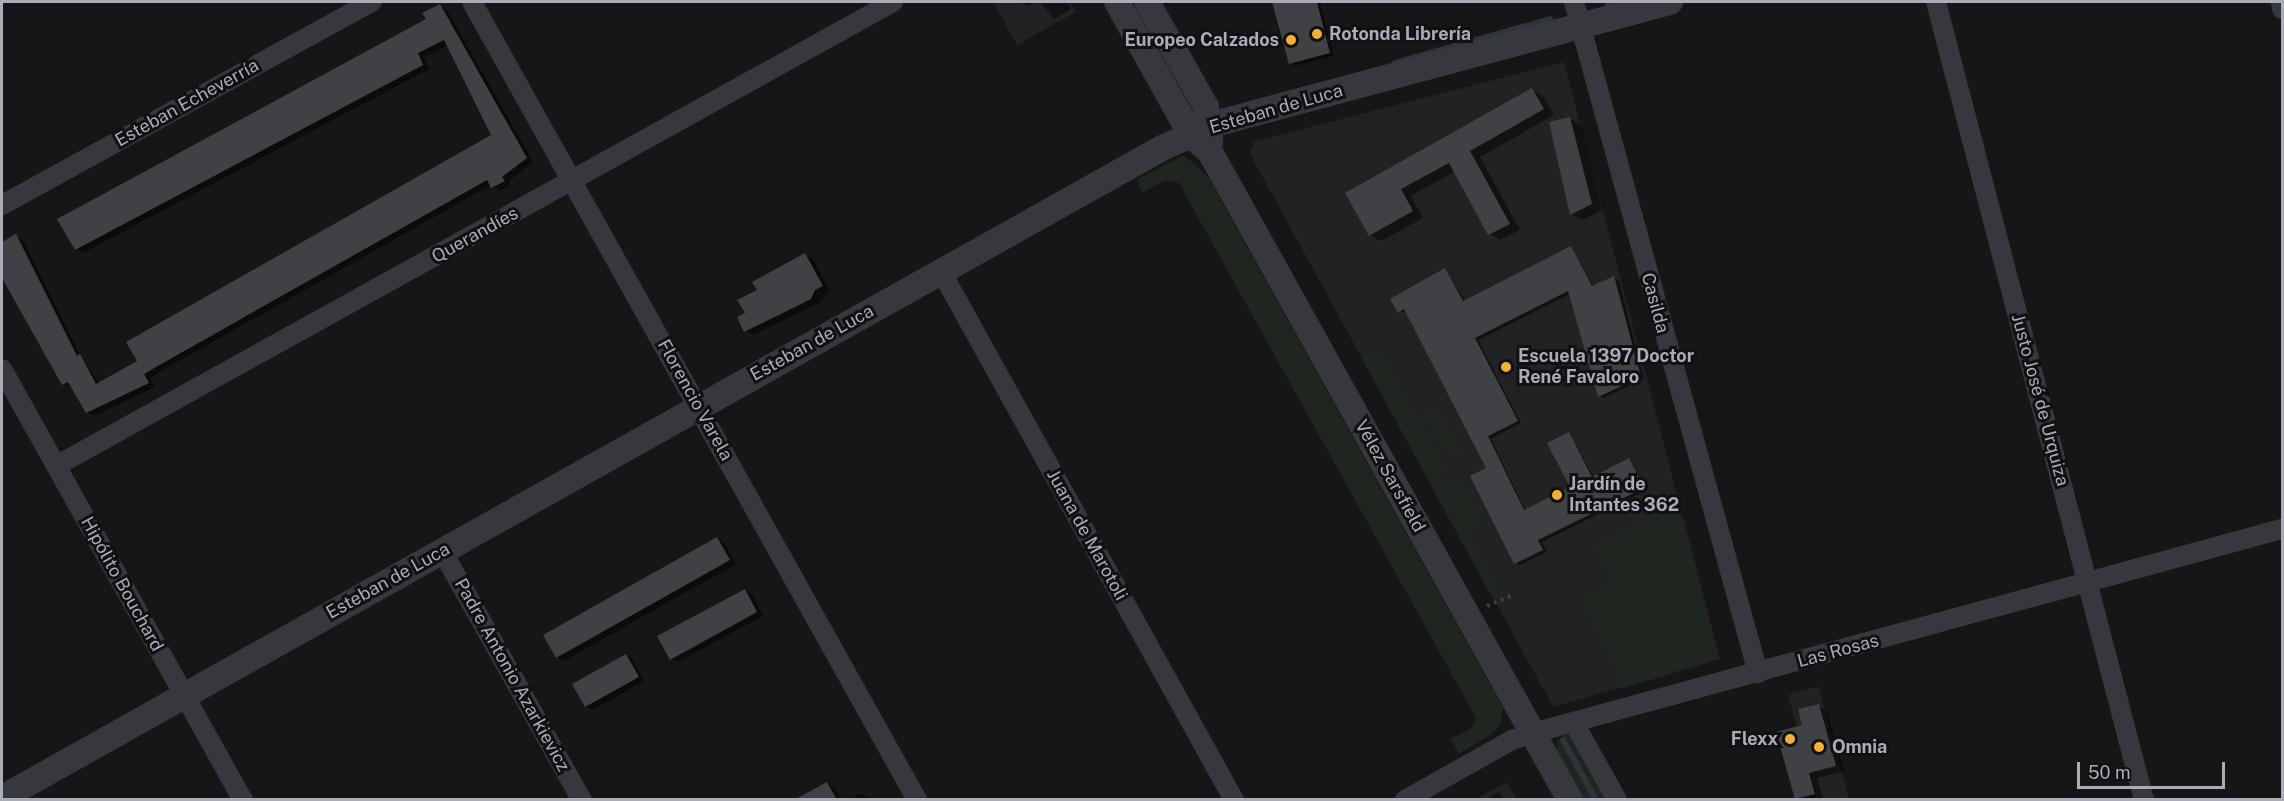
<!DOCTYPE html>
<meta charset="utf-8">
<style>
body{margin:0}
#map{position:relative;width:2284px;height:801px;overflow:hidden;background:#161618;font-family:"Public Sans",sans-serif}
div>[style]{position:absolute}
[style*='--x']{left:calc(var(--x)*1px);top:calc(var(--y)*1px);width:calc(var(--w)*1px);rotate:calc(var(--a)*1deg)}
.built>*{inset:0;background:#222225}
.green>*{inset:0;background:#1e261f}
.shadow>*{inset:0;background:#0007}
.stream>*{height:6px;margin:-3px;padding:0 3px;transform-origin:3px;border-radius:3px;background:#2c353c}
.building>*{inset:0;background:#404145}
.path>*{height:4px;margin-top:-2px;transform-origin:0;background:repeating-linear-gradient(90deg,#3d3f44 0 3px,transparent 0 7.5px)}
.minor>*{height:20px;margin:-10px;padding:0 10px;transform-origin:10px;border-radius:10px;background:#37383d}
.tertiary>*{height:26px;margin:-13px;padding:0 13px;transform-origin:13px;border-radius:13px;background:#37383d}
.dots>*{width:16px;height:16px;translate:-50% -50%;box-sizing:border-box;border:3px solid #111113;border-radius:50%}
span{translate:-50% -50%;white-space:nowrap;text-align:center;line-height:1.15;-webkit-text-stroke:6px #111113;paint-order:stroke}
.poi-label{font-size:18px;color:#a8adb8;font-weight:700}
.left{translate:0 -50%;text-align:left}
.right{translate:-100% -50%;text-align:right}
.street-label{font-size:18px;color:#a8adb8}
.frame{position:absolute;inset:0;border:3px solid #a8adb8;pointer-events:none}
.scale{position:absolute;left:2077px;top:762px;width:148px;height:27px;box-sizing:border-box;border:3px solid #a8adb8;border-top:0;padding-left:8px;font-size:18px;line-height:21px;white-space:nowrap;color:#a8adb8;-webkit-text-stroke:4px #111113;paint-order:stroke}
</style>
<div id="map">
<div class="built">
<div style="clip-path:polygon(993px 2px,1070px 2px,1076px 12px,1017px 45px)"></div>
<div style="clip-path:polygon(1564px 62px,1720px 659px,1553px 707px,1249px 152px,1255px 141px)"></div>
<div style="clip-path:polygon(1818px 686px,1849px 799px,1817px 799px,1788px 695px)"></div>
<div style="clip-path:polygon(1507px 782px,1517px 799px,1476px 799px)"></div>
</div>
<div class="green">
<div style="clip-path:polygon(1184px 155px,1208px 177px,1503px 708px,1501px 722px,1493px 733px,1459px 754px,1451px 739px,1470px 729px,1476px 718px,1179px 183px,1165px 180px,1143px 192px,1136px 180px)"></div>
<div style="clip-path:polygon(1379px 345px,1448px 471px,1440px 476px,1445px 486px,1462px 478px,1485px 523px,1469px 532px,1501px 589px,1490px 594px,1360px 355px)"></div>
<div style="clip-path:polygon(1437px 407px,1463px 453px,1449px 460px,1423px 414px)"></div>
<div style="clip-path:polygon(1679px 503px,1720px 659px,1624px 688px,1579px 596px,1610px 583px,1592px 545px)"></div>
<div style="clip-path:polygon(1565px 734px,1573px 735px,1612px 799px,1583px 799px,1557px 752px,1557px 741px)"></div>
</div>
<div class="shadow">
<div style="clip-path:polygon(1020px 2px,1037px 2px,1027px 6px)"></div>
<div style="clip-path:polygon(1040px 2px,1067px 2px,1071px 9px,1054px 19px)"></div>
<div style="clip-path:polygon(1274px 2px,1320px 2px,1334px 56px,1295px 66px,1290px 63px)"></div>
<div style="clip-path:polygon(440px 6px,447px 10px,533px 162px,509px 181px,511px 185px,499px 191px,491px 185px,170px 366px,150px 378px,155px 387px,94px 416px,87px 412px,72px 387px,63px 384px,2px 278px,2px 244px,16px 236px,23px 240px,81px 357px,100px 384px,493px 135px,448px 45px,424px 57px,429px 69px,83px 253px,76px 249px,428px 20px)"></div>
<div style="clip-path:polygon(1532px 90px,1543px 96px,1554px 115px,1480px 157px,1520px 230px,1500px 240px,1490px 234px,1455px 171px,1411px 196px,1423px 218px,1381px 241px,1370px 235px,1347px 194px)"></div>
<div style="clip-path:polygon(1570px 119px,1581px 125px,1602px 210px,1582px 220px,1571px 214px)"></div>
<div style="clip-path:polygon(1571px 247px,1594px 287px,1614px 278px,1619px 281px,1644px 379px,1604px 398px,1600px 396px,1570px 294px,1478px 340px,1521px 423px,1491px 439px,1526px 511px,1572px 488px,1569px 433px,1594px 477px,1629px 460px,1647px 490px,1542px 542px,1547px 552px,1520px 565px,1515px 563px,1488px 469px,1407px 312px,1399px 312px,1445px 270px,1466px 302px)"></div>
<div style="clip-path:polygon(805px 255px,813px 259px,829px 290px,819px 303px,753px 335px,746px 331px,747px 314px,759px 290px)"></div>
<div style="clip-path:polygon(717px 538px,724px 542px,736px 564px,564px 661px,557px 657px,545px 636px)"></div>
<div style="clip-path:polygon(745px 590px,752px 594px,763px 616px,678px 662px,671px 659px)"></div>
<div style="clip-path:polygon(626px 655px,632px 659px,644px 681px,593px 710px,586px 706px)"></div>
<div style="clip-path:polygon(1818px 706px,1827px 711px,1844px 771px,1817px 778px,1823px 799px,1798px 800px,1804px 726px)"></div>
<div style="clip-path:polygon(827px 783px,836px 789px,842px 800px,797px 799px)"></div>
<div style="clip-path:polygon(1499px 792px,1505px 800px,1486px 800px)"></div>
<div style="clip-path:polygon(861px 793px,871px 800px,849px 800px)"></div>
</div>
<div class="stream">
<div style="--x:1608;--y:5;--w:14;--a:-12"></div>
<div style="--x:1395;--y:63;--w:161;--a:-15.8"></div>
<div style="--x:1563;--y:740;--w:68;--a:61.2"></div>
</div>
<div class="building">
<div style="clip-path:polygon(1272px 2px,1317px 2px,1330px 53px,1289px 64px)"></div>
<div style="clip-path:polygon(440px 4px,527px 158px,502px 177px,505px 181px,491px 188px,487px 180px,163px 363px,144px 374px,149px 383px,86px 413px,68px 382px,62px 385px,2px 278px,2px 242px,16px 234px,77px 356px,80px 354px,96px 384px,137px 361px,126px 342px,491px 135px,444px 40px,418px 53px,423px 65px,75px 250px,57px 219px,426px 19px,422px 13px)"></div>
<div style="clip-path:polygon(1532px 88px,1544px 109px,1470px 151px,1510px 224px,1488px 235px,1449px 163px,1401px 189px,1413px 211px,1369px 236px,1345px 193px)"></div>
<div style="clip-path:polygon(1570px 117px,1592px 204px,1570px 215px,1549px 122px)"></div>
<div style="clip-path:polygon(1571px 246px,1592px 286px,1614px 276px,1641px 377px,1598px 397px,1568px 291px,1475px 338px,1518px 421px,1488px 436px,1524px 510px,1570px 487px,1547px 443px,1569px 432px,1592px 477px,1629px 458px,1644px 488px,1538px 540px,1543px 550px,1514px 564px,1470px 476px,1486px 468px,1404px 309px,1398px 313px,1390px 299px,1445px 268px,1463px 301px)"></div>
<div style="clip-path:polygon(805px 253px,823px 286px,815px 290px,811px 299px,744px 332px,737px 317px,745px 313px,737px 300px,757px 290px,752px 282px)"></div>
<div style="clip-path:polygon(717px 537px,730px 560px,556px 658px,543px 635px)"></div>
<div style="clip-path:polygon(745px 589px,757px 612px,670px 660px,657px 636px)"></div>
<div style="clip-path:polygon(626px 654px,639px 677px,585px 707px,572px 684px)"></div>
<div style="clip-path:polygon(1819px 704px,1836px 766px,1809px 773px,1815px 794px,1795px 799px,1776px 732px,1802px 725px,1798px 709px)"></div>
<div style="clip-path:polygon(827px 782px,837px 800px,794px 800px)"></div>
</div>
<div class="path">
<div style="--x:1487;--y:606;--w:28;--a:-23"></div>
</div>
<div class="minor">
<div style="--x:472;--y:2;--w:914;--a:60.85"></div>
<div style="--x:1574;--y:2;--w:696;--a:74.67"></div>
<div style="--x:1936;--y:2;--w:825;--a:75.39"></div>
<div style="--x:2281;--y:2;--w:7;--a:82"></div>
<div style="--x:2;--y:205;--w:422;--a:-28.8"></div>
<div style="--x:941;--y:271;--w:605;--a:61.02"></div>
<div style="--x:2;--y:369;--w:494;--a:60.8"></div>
<div style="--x:56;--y:466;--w:957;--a:-29"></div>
<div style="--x:442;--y:551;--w:286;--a:60.7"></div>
<div style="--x:1574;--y:723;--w:88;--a:60.8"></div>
<div style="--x:1405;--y:800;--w:123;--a:-29.3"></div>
<div style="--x:1512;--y:740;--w:22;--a:-18"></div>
<div style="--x:1533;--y:733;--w:776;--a:-15.24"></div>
</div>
<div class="tertiary">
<div style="--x:1117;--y:2;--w:152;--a:60.9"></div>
<div style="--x:1191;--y:135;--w:25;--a:42"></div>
<div style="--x:1210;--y:152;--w:741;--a:60.95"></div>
<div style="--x:1147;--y:2;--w:120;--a:60.7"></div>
<div style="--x:1206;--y:107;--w:35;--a:83"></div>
<div style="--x:2;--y:798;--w:1330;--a:-29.26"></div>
<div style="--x:1162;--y:148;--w:61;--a:-24.1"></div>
<div style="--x:1218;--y:123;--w:468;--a:-15"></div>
</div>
<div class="dots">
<div style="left:1317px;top:34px;background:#f2b134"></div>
<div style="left:1291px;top:40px;background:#f2b134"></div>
<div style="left:1506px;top:367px;background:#f2b134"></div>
<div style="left:1557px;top:495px;background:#f2b134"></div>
<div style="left:1790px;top:739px;background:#f2b134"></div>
<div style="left:1819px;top:747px;background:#f2b134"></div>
</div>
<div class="poi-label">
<span class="left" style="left:1329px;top:34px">Rotonda Librería</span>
<span class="right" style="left:1279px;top:40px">Europeo Calzados</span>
<span class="left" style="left:1518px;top:367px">Escuela 1397 Doctor<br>René Favaloro</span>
<span class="left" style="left:1569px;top:495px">Jardín de<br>Intantes 362</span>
<span class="right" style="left:1778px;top:739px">Flexx</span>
<span class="left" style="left:1832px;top:747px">Omnia</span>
</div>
<div class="street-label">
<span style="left:187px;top:103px;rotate:-29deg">Esteban Echeverría</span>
<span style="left:1276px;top:109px;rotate:-16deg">Esteban de Luca</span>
<span style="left:475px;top:235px;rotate:-29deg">Querandíes</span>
<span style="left:1655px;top:303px;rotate:75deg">Casilda</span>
<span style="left:812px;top:343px;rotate:-29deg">Esteban de Luca</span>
<span style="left:695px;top:400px;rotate:61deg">Florencio Varela</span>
<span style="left:2040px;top:400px;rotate:75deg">Justo José de Urquiza</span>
<span style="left:1390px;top:476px;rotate:61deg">Vélez Sarsfield</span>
<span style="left:1087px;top:535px;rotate:61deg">Juana de Marotoli</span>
<span style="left:388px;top:581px;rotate:-29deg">Esteban de Luca</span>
<span style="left:122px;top:584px;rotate:61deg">Hipólito Bouchard</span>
<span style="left:1838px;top:651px;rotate:-15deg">Las Rosas</span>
<span style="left:512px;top:675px;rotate:61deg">Padre Antonio Azarkievicz</span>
</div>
<div class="frame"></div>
<div class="scale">50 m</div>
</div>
